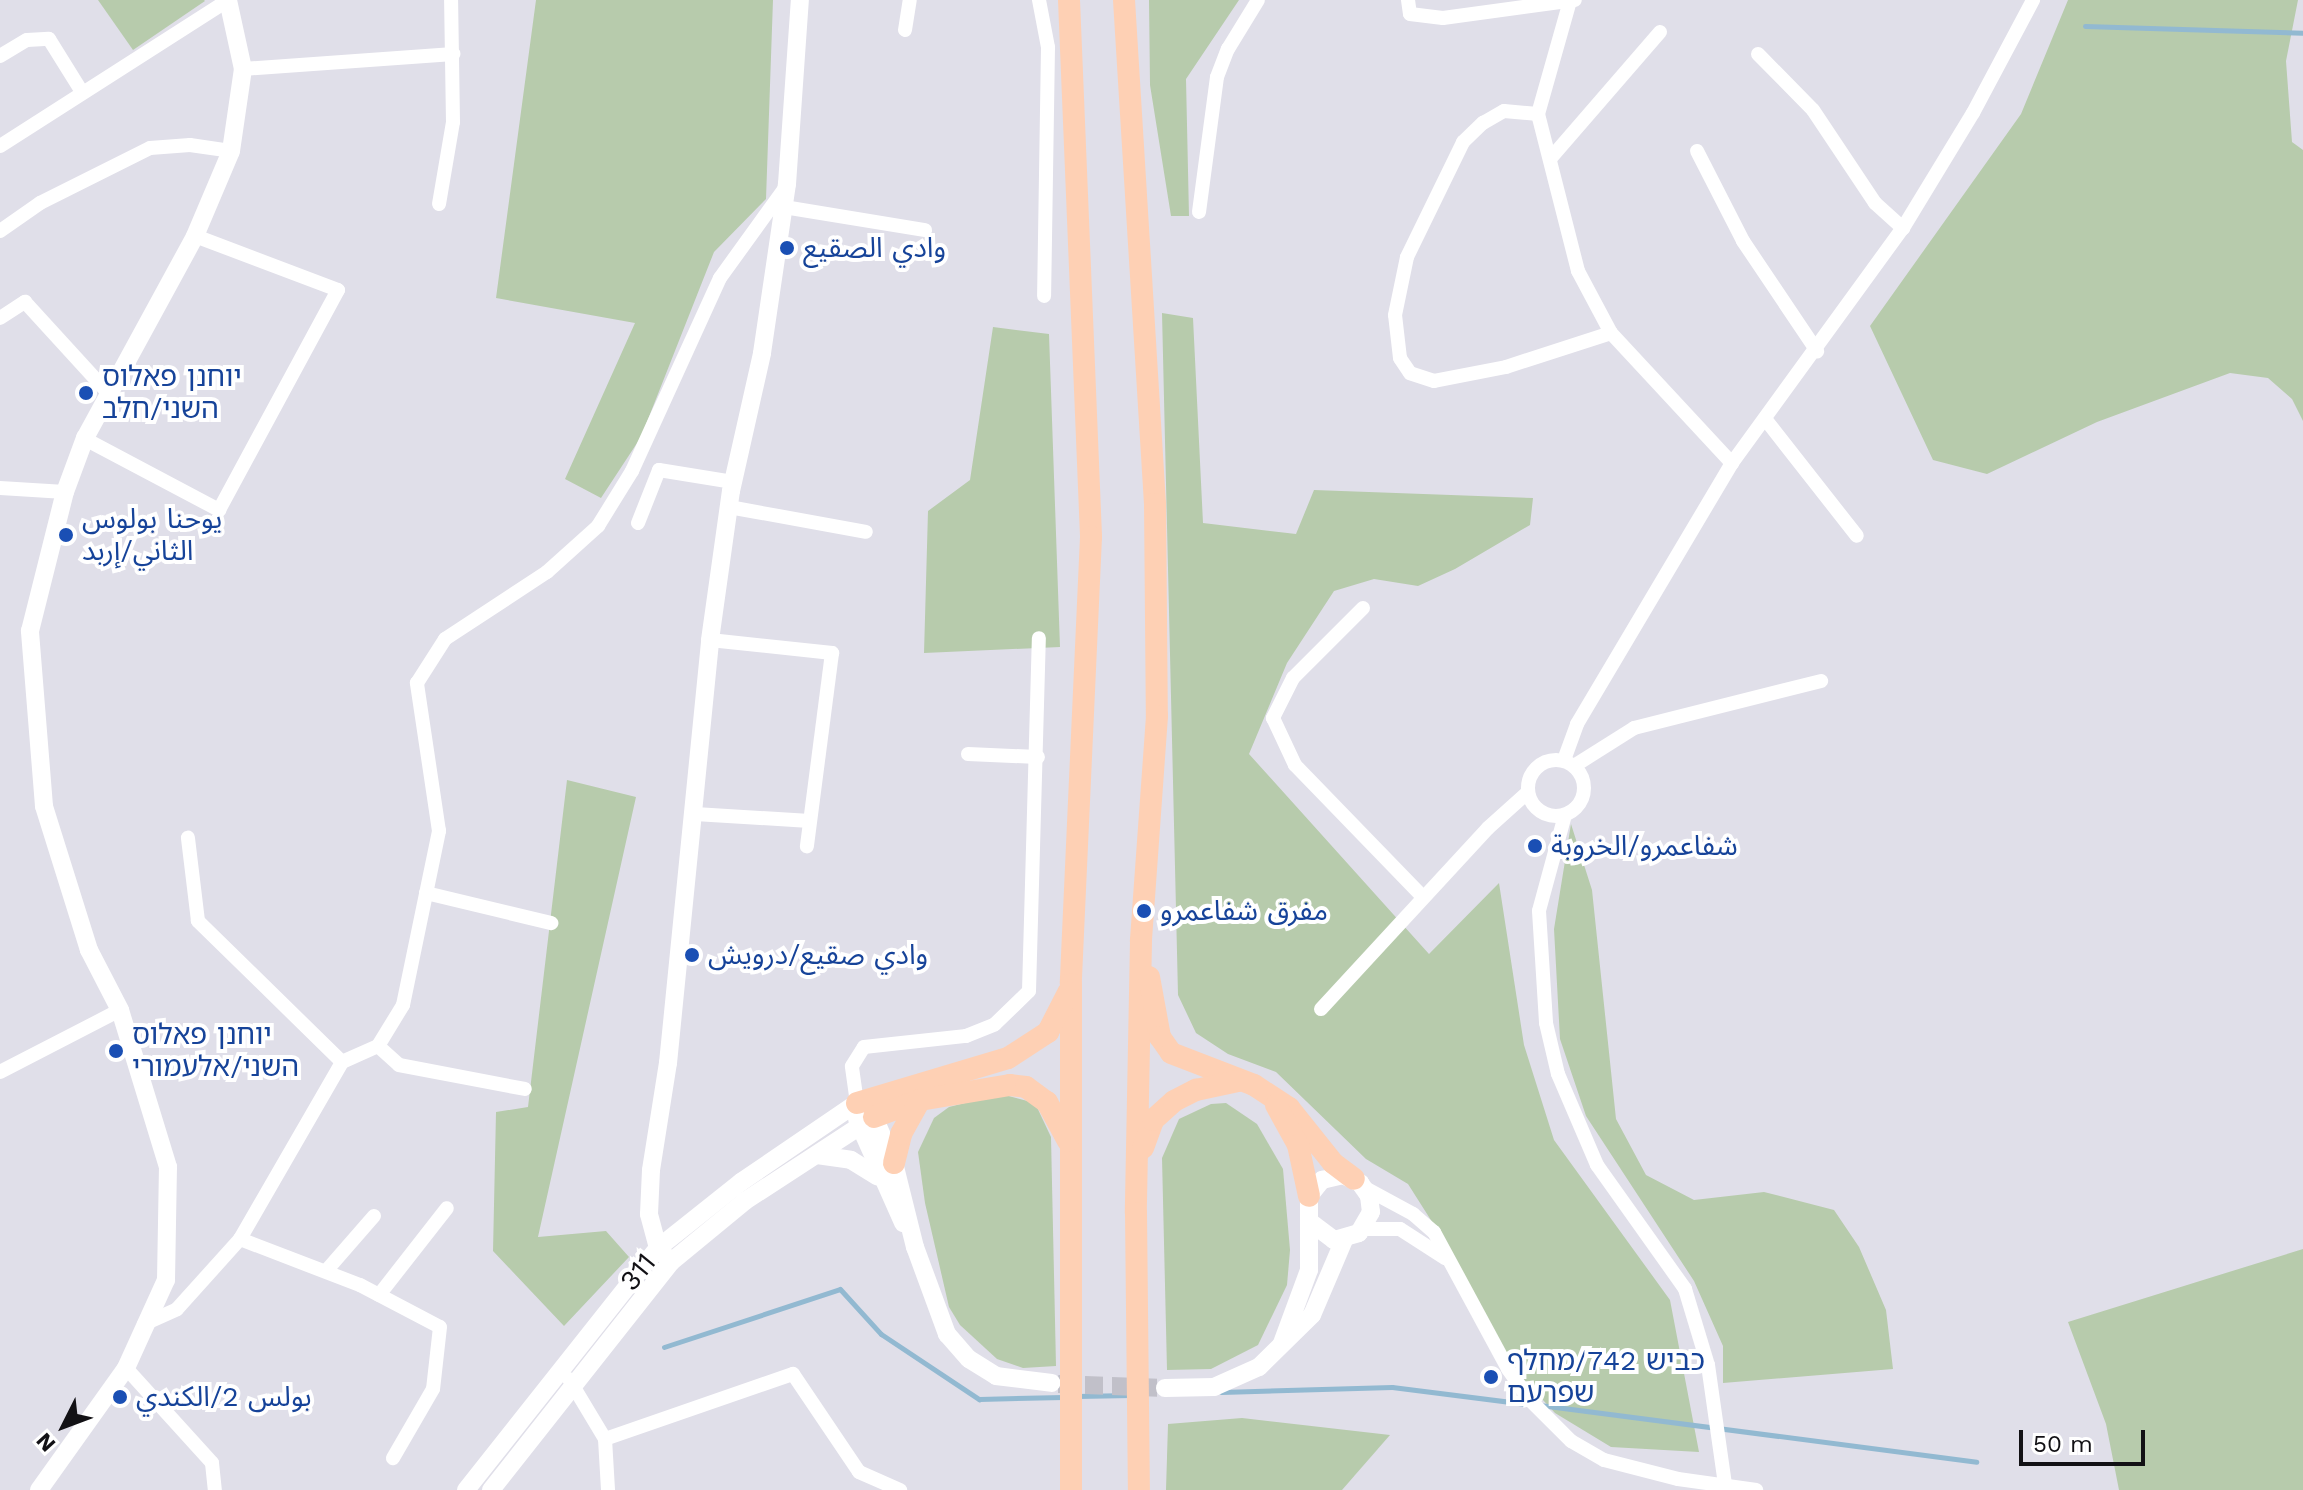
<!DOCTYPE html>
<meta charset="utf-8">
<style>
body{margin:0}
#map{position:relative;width:2303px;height:1490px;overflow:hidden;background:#e0dfe9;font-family:"Work Sans","Noto Sans Arabic","Noto Sans Hebrew",sans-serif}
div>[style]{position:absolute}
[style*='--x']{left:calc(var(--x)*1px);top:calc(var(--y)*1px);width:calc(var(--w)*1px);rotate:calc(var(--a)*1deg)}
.green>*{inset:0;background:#b7cbac}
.stream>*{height:5px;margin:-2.5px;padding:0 2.5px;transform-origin:2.5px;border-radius:2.5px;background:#92b9d1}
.tertiary-tunnel>*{height:18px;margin-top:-9px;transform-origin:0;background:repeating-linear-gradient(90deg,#c1c0c9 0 18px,transparent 0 27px)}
.minor>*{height:14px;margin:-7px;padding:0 7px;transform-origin:7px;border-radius:7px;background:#fff}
.minor>.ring{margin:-7px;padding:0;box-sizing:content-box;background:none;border:14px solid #fff;border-radius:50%}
.tertiary>*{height:18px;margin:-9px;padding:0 9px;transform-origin:9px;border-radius:9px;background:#fff}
.trunk>*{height:22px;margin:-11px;padding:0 11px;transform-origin:11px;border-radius:11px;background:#fed0b4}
.dots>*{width:22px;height:22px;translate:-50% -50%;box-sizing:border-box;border:4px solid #fff;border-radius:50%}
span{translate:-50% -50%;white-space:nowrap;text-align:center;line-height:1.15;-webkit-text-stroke:8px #fff;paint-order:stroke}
.transit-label{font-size:28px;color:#164399}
.left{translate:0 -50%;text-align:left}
.street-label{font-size:28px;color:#121115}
.north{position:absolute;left:24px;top:1386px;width:80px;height:80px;-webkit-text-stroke:6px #fff;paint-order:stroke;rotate:228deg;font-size:22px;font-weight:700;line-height:32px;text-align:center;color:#121115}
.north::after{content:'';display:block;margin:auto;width:28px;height:36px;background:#121115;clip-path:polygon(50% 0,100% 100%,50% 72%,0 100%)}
.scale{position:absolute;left:2019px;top:1430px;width:126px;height:36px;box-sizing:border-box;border:4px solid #121115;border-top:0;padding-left:10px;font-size:24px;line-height:28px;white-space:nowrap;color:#121115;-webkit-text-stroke:6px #fff;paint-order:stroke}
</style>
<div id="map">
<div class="green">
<div style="clip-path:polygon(98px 0,204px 0,205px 1px,133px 50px)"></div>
<div style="clip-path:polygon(536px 0,773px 0,766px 199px,714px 252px,641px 437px,601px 498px,565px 479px,635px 323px,496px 298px)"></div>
<div style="clip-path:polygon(1149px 0,1239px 0,1186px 79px,1189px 216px,1171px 216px,1150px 85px)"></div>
<div style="clip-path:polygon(2068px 0,2298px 0,2286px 61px,2292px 142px,2303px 150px,2303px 421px,2292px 399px,2268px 378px,2230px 373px,2097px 422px,1987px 474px,1933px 460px,1870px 326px,2021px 114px)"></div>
<div style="clip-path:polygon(1162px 313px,1193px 318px,1203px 523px,1296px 534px,1314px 490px,1533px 498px,1530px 525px,1455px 569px,1418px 586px,1374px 579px,1334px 591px,1287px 663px,1249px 754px,1429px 954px,1499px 883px,1524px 1045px,1554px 1140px,1670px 1300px,1699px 1452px,1611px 1447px,1555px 1413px,1504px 1358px,1441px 1236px,1408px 1184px,1366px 1159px,1276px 1072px,1228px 1054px,1196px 1033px,1178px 995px)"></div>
<div style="clip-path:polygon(993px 327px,1049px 334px,1060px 647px,924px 653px,928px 511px,970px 480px)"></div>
<div style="clip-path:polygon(567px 780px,636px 797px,538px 1237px,606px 1231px,629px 1257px,564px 1326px,493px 1251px,496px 1112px,528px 1107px)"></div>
<div style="clip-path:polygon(1571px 824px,1592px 890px,1616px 1119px,1646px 1175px,1694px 1200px,1764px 1192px,1834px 1210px,1859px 1247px,1886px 1310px,1893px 1369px,1723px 1383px,1723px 1346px,1694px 1281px,1586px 1116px,1560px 1039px,1554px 929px)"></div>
<div style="clip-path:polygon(1001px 1094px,1035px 1103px,1051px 1137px,1056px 1366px,1023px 1368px,997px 1359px,960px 1325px,949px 1307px,925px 1203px,918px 1152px,934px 1118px,949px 1107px)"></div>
<div style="clip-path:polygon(1226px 1103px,1257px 1124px,1283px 1169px,1290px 1250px,1287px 1285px,1258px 1345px,1211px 1369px,1167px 1370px,1162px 1158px,1179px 1119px,1211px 1104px)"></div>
<div style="clip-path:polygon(2303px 1249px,2303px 1490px,2119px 1490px,2106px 1424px,2068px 1322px)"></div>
<div style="clip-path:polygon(1242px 1418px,1390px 1435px,1342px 1490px,1166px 1490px,1168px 1424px)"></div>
</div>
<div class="stream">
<div style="--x:2085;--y:26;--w:218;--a:1.8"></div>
<div style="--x:664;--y:1347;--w:185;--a:-18.2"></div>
<div style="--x:840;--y:1289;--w:61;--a:47.7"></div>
<div style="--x:881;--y:1334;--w:118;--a:33.6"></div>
<div style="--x:979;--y:1399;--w:84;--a:-1.4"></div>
<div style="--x:1221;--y:1392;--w:171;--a:-1.7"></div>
<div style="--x:1392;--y:1387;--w:135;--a:7.2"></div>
<div style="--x:1077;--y:1396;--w:54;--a:-1.1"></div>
<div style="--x:1540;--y:1405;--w:440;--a:7.4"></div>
</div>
<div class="tertiary-tunnel">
<div style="--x:1058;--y:1384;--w:107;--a:2.1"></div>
</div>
<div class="minor">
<div style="--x:1039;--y:0;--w:48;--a:79.2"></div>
<div style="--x:1048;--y:47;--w:249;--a:90.9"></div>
<div style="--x:1408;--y:0;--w:14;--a:82"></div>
<div style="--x:1410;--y:14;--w:33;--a:7"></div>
<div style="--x:1443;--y:18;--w:133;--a:-7.8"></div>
<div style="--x:905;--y:30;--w:30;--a:-81"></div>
<div style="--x:1758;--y:54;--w:78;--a:45.5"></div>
<div style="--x:1813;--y:110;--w:112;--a:56.3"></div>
<div style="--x:1875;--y:203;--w:38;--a:42"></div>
<div style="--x:0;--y:56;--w:31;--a:-31"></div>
<div style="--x:27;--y:40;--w:22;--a:-3"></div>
<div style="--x:49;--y:39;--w:62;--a:58.1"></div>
<div style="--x:243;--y:69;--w:211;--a:-4.1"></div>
<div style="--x:1538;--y:114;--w:117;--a:-74.2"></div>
<div style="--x:0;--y:146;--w:271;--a:-32.6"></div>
<div style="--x:1697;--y:151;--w:101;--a:62.9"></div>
<div style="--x:1743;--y:241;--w:133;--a:56.1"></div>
<div style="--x:1550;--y:159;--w:168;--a:-49.1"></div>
<div style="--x:439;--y:204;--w:83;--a:-80.3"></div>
<div style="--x:453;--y:122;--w:122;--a:-90.9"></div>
<div style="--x:784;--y:207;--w:143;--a:9.3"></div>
<div style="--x:1199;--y:212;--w:136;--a:-82.4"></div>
<div style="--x:1217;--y:77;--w:30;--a:-69"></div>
<div style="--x:1228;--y:49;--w:57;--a:-58.5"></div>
<div style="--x:0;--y:231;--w:49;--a:-35"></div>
<div style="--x:40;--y:203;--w:123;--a:-26.6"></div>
<div style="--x:150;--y:148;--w:40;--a:-4.3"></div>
<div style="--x:190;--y:145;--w:41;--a:8.3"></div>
<div style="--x:0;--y:318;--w:30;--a:-33"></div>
<div style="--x:25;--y:302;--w:123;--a:47.6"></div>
<div style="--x:1611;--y:333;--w:110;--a:162.1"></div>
<div style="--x:1506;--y:367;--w:73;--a:169"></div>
<div style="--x:1434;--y:381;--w:25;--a:-162"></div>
<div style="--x:1410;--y:373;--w:18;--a:-124"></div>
<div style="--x:1400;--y:358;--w:43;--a:-96.6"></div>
<div style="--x:1395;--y:315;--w:59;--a:-78.3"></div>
<div style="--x:1407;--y:257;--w:128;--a:-64"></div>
<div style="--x:1463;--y:142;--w:28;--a:-44"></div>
<div style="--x:1483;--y:123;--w:24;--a:-30"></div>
<div style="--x:1504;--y:111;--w:34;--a:5"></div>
<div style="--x:1538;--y:114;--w:162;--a:75.7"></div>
<div style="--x:1578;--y:271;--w:70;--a:62"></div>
<div style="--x:1611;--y:333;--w:178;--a:47.1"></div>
<div style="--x:1766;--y:420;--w:147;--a:51.9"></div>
<div style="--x:85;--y:439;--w:152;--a:27.9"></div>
<div style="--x:219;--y:510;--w:250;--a:-61.6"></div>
<div style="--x:338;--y:290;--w:153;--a:-159.3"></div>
<div style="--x:0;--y:488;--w:65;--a:3.5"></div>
<div style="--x:729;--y:507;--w:139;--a:10.3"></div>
<div style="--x:638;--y:523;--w:57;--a:-68.4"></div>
<div style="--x:659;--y:470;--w:75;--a:9.2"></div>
<div style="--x:1363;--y:608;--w:99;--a:135"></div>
<div style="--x:1293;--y:678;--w:45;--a:116.6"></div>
<div style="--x:1273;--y:718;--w:52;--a:64.9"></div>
<div style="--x:1295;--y:765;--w:184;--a:45.9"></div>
<div style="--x:710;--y:640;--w:123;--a:6.1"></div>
<div style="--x:832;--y:653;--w:195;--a:97.4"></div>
<div style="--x:968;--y:754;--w:70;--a:2.5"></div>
<div class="ring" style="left:1528px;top:760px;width:42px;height:42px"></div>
<div style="--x:1564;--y:760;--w:38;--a:-70"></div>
<div style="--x:1577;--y:724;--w:304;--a:-59.3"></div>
<div style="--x:1732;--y:463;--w:291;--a:-54"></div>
<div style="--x:1903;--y:228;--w:135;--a:-58.7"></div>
<div style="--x:1973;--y:113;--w:128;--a:-62"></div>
<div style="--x:1574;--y:766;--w:71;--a:-32.3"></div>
<div style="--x:1634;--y:728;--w:193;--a:-14.1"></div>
<div style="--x:695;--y:814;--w:115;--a:3.5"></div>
<div style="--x:1565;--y:815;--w:99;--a:105.2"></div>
<div style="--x:1539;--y:911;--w:112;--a:86.4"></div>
<div style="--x:1546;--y:1023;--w:52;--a:76.8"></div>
<div style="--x:1558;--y:1074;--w:99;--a:66.8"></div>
<div style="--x:1597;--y:1165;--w:152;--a:54.6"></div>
<div style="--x:1685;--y:1289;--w:79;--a:73.2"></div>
<div style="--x:1708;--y:1365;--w:120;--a:81.9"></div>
<div style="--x:426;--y:893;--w:129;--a:13.5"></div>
<div style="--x:1321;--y:1009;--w:246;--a:-47.3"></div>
<div style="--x:1488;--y:828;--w:52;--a:-41.9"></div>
<div style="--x:378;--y:1046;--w:28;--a:42"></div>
<div style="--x:399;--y:1065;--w:128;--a:10.8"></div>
<div style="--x:342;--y:1062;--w:39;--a:-24"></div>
<div style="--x:378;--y:1046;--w:48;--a:-58.6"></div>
<div style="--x:403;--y:1005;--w:178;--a:-78.3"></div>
<div style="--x:439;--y:831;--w:150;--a:-98.5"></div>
<div style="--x:417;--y:683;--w:52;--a:-57.5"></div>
<div style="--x:445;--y:639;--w:122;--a:-33.3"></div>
<div style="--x:547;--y:572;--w:69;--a:-42"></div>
<div style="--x:598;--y:526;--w:65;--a:-58.3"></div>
<div style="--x:632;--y:471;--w:212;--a:-65.5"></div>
<div style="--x:720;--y:278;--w:111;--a:-54.2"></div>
<div style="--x:0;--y:1072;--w:135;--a:-27.3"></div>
<div style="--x:857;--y:1103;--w:37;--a:-98"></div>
<div style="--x:852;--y:1066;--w:22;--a:-58"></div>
<div style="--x:864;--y:1047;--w:103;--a:-6.2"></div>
<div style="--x:966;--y:1036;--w:31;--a:-22"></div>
<div style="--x:995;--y:1024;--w:47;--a:-44.1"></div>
<div style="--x:1029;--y:991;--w:353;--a:-88.4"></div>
<div style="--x:1365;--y:1188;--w:55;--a:28.4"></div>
<div style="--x:1413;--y:1214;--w:28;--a:41"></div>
<div style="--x:1434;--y:1232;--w:156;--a:61.6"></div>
<div style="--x:1508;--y:1369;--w:35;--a:55"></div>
<div style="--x:1528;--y:1398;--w:61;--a:45"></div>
<div style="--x:1571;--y:1441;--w:38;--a:30"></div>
<div style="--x:1604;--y:1460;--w:76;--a:14.4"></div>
<div style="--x:1678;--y:1479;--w:79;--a:8"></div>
<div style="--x:1366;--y:1229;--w:34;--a:0"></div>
<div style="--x:1400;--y:1229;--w:54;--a:32.8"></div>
<div style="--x:240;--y:1239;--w:129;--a:21"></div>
<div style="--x:360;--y:1285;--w:90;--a:27.7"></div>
<div style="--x:440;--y:1327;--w:62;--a:96.4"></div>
<div style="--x:433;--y:1389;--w:80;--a:120.1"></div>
<div style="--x:326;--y:1271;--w:73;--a:-48.9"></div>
<div style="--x:379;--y:1295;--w:110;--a:-52"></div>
<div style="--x:144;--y:1324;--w:36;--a:-24"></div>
<div style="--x:177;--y:1309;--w:94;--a:-48"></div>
<div style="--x:240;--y:1239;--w:204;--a:-60"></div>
<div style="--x:342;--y:1062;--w:202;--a:-135.6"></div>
<div style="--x:198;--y:921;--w:84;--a:-96.9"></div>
<div style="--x:126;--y:1368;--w:128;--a:47.8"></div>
<div style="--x:212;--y:1463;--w:27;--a:84"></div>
<div style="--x:569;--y:1379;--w:70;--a:59"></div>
<div style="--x:605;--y:1439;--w:51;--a:86.6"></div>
<div style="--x:605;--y:1439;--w:199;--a:-19.1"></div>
<div style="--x:793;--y:1374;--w:118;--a:56"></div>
<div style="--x:859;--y:1472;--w:45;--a:23.7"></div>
</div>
<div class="tertiary">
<div style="--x:865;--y:1110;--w:11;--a:38"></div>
<div style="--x:874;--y:1117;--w:50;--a:66.5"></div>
<div style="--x:894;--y:1163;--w:87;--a:76"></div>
<div style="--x:915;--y:1247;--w:93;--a:69.8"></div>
<div style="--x:947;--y:1334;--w:33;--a:49"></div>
<div style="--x:969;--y:1359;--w:32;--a:32"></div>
<div style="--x:996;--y:1376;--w:56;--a:7.1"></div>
<div style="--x:857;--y:1119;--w:114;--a:66.1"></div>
<div style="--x:817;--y:1155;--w:34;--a:8"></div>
<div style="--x:851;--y:1160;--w:31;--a:32"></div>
<div style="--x:671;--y:1262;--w:19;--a:-133"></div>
<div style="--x:658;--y:1248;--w:35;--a:-105"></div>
<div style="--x:649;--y:1214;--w:44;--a:-87.4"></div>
<div style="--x:651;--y:1170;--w:108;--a:-81"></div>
<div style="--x:668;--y:1063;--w:425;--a:-84.3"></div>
<div style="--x:710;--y:640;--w:150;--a:-82"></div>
<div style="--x:731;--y:491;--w:141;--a:-77.3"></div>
<div style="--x:762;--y:353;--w:171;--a:-81.6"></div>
<div style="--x:787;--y:184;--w:184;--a:-86"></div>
<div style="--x:1282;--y:1343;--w:78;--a:-69.7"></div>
<div style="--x:1309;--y:1270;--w:74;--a:-90"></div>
<div style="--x:1309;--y:1196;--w:21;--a:-51"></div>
<div style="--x:1322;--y:1180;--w:22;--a:-13"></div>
<div style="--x:1343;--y:1175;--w:19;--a:25"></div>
<div style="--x:1360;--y:1183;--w:16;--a:55"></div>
<div style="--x:1369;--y:1196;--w:16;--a:83"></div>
<div style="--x:1371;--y:1212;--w:24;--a:120"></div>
<div style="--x:1359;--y:1233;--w:26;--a:164"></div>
<div style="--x:1334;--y:1240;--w:30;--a:-143"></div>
<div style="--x:1165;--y:1388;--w:49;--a:-1.2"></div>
<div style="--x:1214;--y:1387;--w:49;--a:-24"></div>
<div style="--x:1259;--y:1367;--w:74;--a:-44.5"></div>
<div style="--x:1312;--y:1315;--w:82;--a:-66.9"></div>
<div style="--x:39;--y:1490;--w:150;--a:-54.5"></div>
<div style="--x:126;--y:1368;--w:97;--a:-65.6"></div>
<div style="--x:166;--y:1280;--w:113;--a:-89"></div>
<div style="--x:168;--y:1167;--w:164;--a:-107"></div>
<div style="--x:120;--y:1010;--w:68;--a:-117.3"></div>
<div style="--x:89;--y:950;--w:151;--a:-107.4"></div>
<div style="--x:44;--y:806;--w:176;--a:-94.6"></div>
<div style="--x:30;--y:631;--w:143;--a:-75.9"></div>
<div style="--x:65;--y:492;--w:58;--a:-69.7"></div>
<div style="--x:85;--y:438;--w:230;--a:-61.4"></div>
<div style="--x:195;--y:236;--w:92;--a:-67"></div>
<div style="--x:231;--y:151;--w:83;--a:-81.7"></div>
<div style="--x:243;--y:69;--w:71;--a:-102.3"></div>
<div style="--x:466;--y:1490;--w:309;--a:-51.6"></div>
<div style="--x:658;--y:1248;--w:106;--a:-38.5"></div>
<div style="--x:741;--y:1182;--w:140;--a:-34.3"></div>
<div style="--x:491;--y:1490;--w:290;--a:-51.7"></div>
<div style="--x:671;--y:1262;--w:96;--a:-39.5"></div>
<div style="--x:745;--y:1201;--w:154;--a:-33.1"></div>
</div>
<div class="trunk">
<div style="--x:1069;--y:0;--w:537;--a:87.65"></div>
<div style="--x:1091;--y:537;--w:447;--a:92.6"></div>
<div style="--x:1071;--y:984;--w:506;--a:90"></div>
<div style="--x:1124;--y:0;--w:505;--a:86.48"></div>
<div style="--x:1155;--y:504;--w:212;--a:89.5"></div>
<div style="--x:1157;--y:716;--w:226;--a:94.1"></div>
<div style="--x:1141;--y:941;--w:272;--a:91.1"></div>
<div style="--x:1136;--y:1213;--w:277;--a:89.4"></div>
<div style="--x:1149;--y:977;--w:61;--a:79.6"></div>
<div style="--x:1160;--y:1037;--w:19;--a:55"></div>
<div style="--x:1171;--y:1053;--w:89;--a:21.1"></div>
<div style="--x:1254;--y:1085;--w:42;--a:33.3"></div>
<div style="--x:1289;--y:1108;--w:70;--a:51.3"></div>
<div style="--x:1333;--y:1163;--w:26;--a:37"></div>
<div style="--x:857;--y:1103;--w:158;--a:-16.6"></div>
<div style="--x:1008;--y:1058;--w:48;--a:-33"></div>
<div style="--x:1048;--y:1032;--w:44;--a:-62.9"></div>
<div style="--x:1276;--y:1105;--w:46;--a:61.2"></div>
<div style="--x:1298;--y:1145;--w:52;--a:77.8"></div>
<div style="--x:874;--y:1117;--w:49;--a:-20.3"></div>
<div style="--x:920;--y:1100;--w:91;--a:-9.5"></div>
<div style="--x:1010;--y:1085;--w:16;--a:7"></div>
<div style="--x:1026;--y:1087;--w:26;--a:36"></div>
<div style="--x:1047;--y:1102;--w:44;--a:61.7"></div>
<div style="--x:1143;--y:1148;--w:30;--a:-70"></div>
<div style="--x:1153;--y:1120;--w:28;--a:-42"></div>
<div style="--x:1174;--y:1101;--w:25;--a:-27"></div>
<div style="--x:1196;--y:1090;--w:43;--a:-12.1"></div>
<div style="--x:894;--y:1163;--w:30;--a:-76"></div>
<div style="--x:901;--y:1134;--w:39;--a:-61"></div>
</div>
<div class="dots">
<div style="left:787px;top:248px;background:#1a4fb4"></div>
<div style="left:86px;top:393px;background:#1a4fb4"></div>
<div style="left:66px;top:535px;background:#1a4fb4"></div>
<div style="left:1535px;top:846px;background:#1a4fb4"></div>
<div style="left:1144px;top:911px;background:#1a4fb4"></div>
<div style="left:692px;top:955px;background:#1a4fb4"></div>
<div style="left:116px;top:1051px;background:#1a4fb4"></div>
<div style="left:1491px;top:1377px;background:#1a4fb4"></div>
<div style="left:120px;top:1397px;background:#1a4fb4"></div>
</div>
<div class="transit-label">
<span class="left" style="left:803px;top:248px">وادي الصقيع</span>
<span class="left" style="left:102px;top:393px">יוחנן פאלוס<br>השני/חלב</span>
<span class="left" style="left:82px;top:535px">يوحنا بولوس<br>الثاني/إربد</span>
<span class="left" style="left:1551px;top:846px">شفاعمرو/الخروبة</span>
<span class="left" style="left:1160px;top:911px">مفرق شفاعمرو</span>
<span class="left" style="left:708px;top:955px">وادي صقيع/درويش</span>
<span class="left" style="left:132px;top:1051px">יוחנן פאלוס<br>השני/אלעמורי</span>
<span class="left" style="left:1507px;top:1377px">כביש 742/מחלף<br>שפרעם</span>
<span class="left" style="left:136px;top:1397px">بولس 2/الكندي</span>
</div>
<div class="street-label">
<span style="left:638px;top:1272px;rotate:-51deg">311</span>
</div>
<div class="north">N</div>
<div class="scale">50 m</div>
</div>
